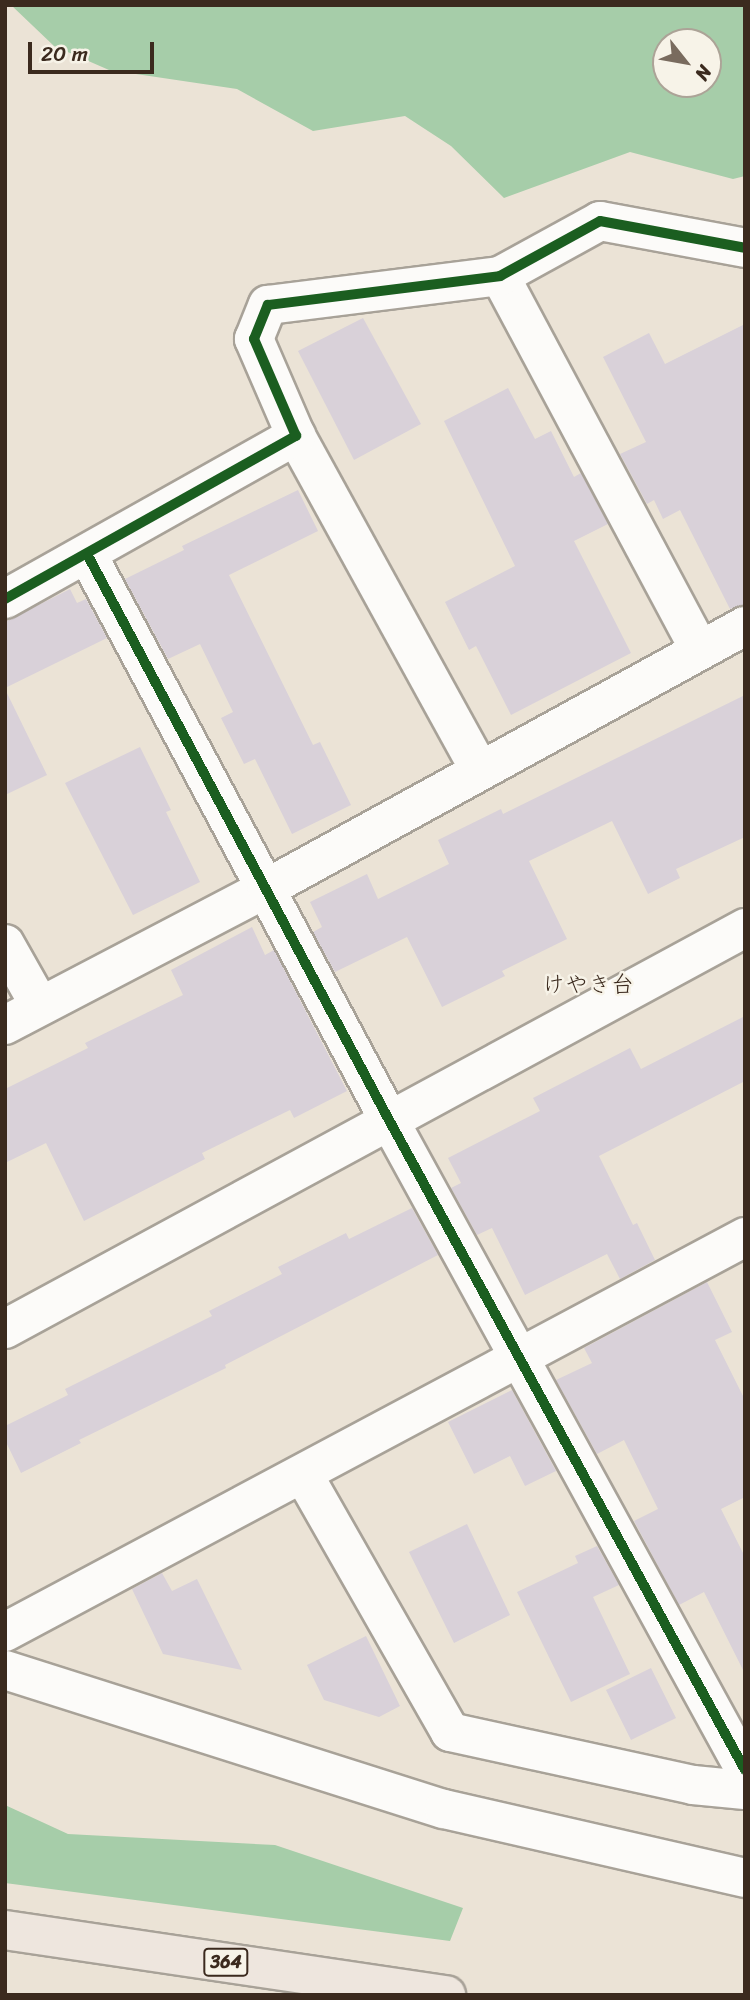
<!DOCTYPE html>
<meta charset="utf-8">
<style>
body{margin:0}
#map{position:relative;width:750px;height:2000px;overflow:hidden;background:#ebe3d6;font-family:Sriracha,"Klee One",sans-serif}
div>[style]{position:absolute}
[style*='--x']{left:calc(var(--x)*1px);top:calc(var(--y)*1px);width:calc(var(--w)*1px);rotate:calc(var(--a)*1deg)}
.forest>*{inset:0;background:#a6cda9}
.building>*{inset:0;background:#d9d1d9}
.roads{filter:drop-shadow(2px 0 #a8a298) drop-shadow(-2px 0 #a8a298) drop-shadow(0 2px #a8a298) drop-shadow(0 -2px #a8a298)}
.minor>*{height:38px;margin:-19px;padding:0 19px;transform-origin:19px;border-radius:19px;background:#fcfbf9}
.trunk>*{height:38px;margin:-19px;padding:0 19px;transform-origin:19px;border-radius:19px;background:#eee6de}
.cycleway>*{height:10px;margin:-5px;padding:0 5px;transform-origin:5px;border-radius:5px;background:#1b5e20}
span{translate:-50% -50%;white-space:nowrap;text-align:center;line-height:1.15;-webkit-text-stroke:5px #f7f3e8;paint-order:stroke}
.shield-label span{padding:2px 5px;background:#f7f3e8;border:2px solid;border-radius:5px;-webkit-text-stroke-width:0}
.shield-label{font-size:18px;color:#3b2a1e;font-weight:700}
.quarter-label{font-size:23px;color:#3b2a1e}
.frame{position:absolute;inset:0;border:7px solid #3b2a1e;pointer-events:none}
.north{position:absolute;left:652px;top:28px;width:70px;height:70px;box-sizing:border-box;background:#f7f3e8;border:2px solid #aca397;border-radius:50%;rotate:121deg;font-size:19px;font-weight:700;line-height:28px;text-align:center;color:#3b2a1e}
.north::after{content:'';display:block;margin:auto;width:24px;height:32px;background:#796b5e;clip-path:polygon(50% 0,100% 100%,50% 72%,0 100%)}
.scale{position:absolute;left:28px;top:42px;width:126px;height:32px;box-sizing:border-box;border:4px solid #3b2a1e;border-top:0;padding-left:9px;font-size:21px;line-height:24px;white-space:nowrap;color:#3b2a1e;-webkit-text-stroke:5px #f7f3e8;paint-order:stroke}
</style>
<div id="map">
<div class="forest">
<div style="clip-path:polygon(evenodd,11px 5px,745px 5px,745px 176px,733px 179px,630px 152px,504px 198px,451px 146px,405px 116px,313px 131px,237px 89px,109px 70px,54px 46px,11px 5px,666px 42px,708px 42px,708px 84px,666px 84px,666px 42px)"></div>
<div style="clip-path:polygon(5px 1805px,68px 1834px,275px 1845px,463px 1908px,450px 1941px,5px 1883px)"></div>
</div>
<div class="building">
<div style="clip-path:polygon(363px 318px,421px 424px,354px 460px,298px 351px)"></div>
<div style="clip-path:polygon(745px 324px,745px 604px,730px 609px,680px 510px,663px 519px,654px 500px,647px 504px,620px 454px,646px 442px,603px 357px,649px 333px,665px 364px)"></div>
<div style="clip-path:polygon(508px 388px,535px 439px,551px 431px,574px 477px,581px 473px,608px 524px,574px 541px,631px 653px,511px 715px,476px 646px,469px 650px,445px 602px,515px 566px,444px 421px)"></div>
<div style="clip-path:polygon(298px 490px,318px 531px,229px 575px,313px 745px,320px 742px,351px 805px,292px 834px,255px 759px,244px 764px,221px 718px,233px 712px,200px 644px,168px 659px,125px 579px,184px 550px,182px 546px)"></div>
<div style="clip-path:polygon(70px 589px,77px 603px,86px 599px,107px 638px,5px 688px,5px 622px)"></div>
<div style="clip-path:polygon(5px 689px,47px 775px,5px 795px)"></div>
<div style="clip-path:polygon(745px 695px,745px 837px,676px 869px,680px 878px,648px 894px,612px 821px,529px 861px,567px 939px,502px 971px,505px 976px,442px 1007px,407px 937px,335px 972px,313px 932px,322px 927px,310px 902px,367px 874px,378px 899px,449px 864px,438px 840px,501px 809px,503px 814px)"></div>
<div style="clip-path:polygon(140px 747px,171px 810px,166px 812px,200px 882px,133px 915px,65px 783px)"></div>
<div style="clip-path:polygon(252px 927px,265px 955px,274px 950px,347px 1091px,294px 1118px,290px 1110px,202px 1153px,205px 1159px,84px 1221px,46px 1143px,5px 1163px,5px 1089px,88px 1048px,85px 1043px,183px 995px,171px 970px)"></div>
<div style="clip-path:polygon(745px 1016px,745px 1081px,599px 1156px,633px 1225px,637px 1223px,655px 1260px,620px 1279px,607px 1254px,525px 1295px,492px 1228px,477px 1235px,451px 1188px,461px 1183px,448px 1158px,540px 1111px,533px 1098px,630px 1048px,641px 1069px)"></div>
<div style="clip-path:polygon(412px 1208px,438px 1255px,225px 1365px,226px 1368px,79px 1440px,81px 1443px,21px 1473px,5px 1440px,5px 1426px,68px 1395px,65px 1389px,212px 1316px,209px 1311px,282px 1274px,278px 1267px,346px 1233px,349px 1239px)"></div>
<div style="clip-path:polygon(707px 1282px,732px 1332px,715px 1340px,745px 1400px,745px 1497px,721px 1509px,745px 1557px,745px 1674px,704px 1592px,679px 1605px,634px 1521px,658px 1509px,624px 1440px,597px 1454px,556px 1380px,592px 1363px,584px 1348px)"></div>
<div style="clip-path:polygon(512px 1390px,556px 1471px,525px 1486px,510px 1456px,474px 1474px,448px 1422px)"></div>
<div style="clip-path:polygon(467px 1524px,510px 1615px,454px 1643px,409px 1552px)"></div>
<div style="clip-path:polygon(597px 1546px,619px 1585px,593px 1597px,630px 1674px,571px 1702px,517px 1592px,578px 1563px,575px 1556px)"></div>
<div style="clip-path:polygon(162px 1573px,172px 1591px,197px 1579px,242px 1670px,163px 1654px,132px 1589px)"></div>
<div style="clip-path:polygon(366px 1636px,400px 1706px,379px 1717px,324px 1700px,307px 1665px)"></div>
<div style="clip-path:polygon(651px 1668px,676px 1718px,631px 1740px,606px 1690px)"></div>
</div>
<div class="roads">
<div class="minor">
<div style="--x:500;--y:276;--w:424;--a:61.9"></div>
<div style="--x:296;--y:436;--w:382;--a:61.2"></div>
<div style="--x:87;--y:554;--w:642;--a:61.92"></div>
<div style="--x:389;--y:1120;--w:741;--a:61.29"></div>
<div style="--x:5;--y:599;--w:334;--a:-29.3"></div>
<div style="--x:296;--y:436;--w:106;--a:-113.4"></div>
<div style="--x:254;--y:339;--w:37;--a:-68"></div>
<div style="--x:268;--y:305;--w:234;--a:-7.1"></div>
<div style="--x:500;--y:276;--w:114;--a:-28.8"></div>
<div style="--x:600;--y:221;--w:147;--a:10.5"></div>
<div style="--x:5;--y:944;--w:71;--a:60.6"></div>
<div style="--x:5;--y:1025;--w:296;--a:-27.6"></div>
<div style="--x:267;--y:888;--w:545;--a:-28.73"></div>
<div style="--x:5;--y:1329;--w:842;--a:-28.45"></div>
<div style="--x:303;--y:1474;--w:297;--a:60.3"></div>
<div style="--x:450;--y:1732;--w:249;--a:12.3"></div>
<div style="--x:693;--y:1785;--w:52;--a:5.5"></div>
<div style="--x:5;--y:1632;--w:839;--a:-28.09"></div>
<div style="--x:5;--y:1670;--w:460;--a:17.6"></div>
<div style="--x:444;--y:1809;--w:309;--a:12.9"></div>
</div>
<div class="trunk">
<div style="--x:5;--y:1930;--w:446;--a:8.4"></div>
</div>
</div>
<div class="cycleway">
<div style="--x:87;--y:554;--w:642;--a:61.92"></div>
<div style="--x:389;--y:1120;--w:741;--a:61.29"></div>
<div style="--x:5;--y:599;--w:334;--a:-29.3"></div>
<div style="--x:296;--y:436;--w:106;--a:-113.4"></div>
<div style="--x:254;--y:339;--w:37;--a:-68"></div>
<div style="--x:268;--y:305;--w:234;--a:-7.1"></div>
<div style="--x:500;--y:276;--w:114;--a:-28.8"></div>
<div style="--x:600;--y:221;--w:147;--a:10.5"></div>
</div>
<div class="shield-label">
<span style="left:226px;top:1962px">364</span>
</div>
<div class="quarter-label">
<span style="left:588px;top:985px">けやき台</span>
</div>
<div class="frame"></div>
<div class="north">N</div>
<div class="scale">20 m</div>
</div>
